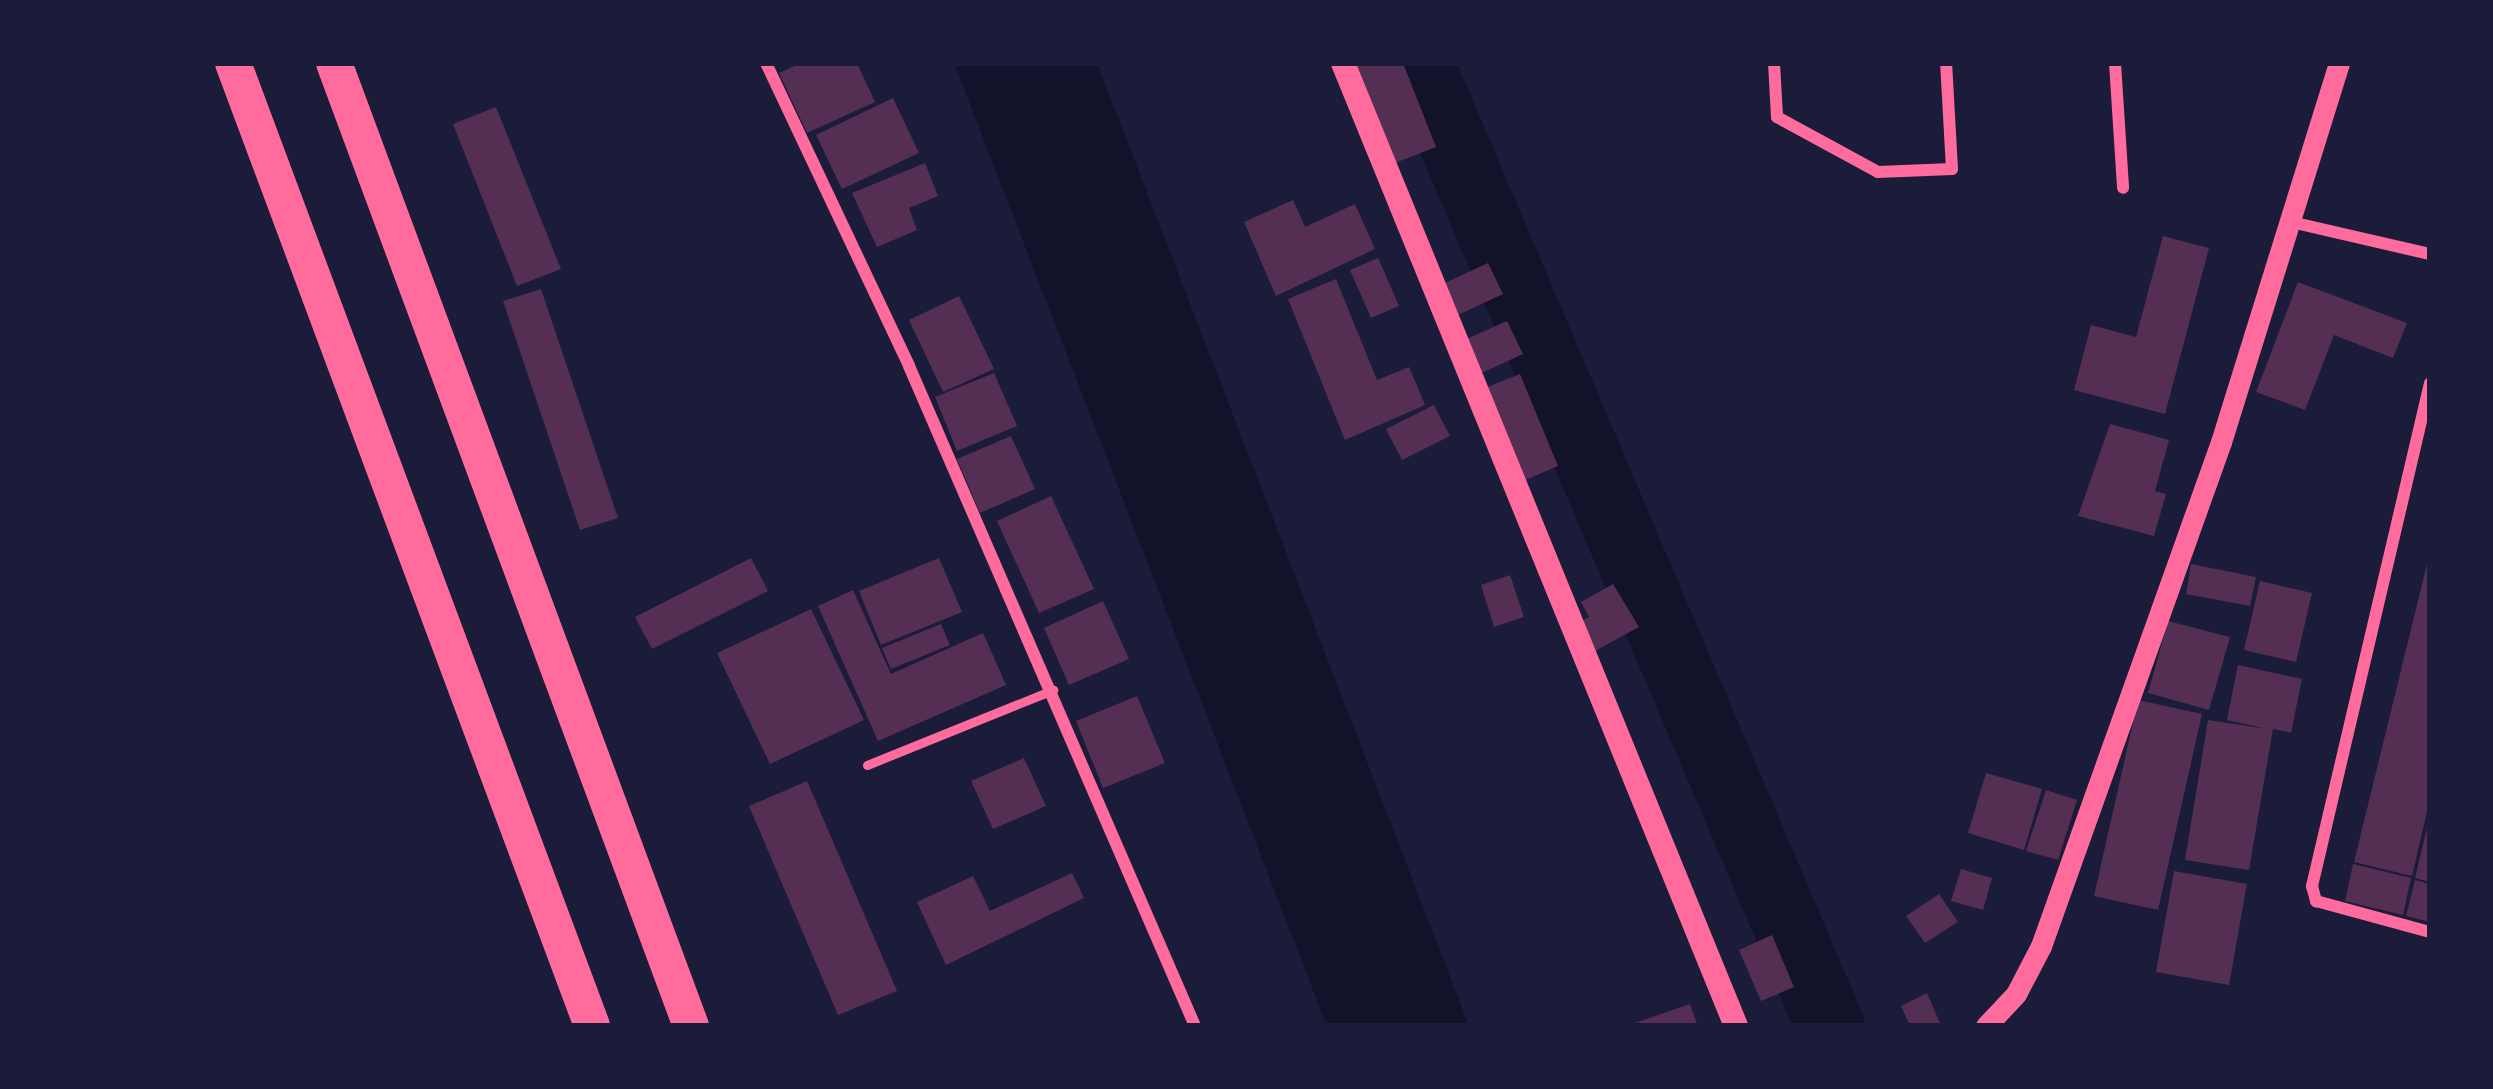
<!DOCTYPE html>
<style>
body{margin:0}
#map{position:relative;width:2493px;height:1089px;overflow:hidden;background:#1b1b3a;font-family:"Sofia Sans Condensed",sans-serif}
div>[style]{position:absolute}
[style*='--x']{left:calc(var(--x)*1px);top:calc(var(--y)*1px);width:calc(var(--w)*1px);rotate:calc(var(--a)*1deg)}
.water>*{inset:0;background:#12122b}
.river>*{height:69px;margin:-34.5px;padding:0 34.5px;transform-origin:34.5px;border-radius:34.5px;background:#12122b}
.building>*{inset:0;background:#542f53}
.service>*{height:9px;margin:-4.5px;padding:0 4.5px;transform-origin:4.5px;border-radius:4.5px;background:#ff6b9d}
.minor>*{height:12px;margin:-6px;padding:0 6px;transform-origin:6px;border-radius:6px;background:#ff6b9d}
.tertiary>*{height:21px;margin:-10.5px;padding:0 10.5px;transform-origin:10.5px;border-radius:10.5px;background:#ff6b9d}
.secondary>*{height:24px;margin:-12px;padding:0 12px;transform-origin:12px;border-radius:12px;background:#ff6b9d}
.motorway>*{height:36px;margin:-18px;padding:0 18px;transform-origin:18px;border-radius:18px;background:#ff6b9d}
span{translate:-50% -50%;white-space:nowrap;text-align:center;line-height:1.15;-webkit-text-stroke:12px #1b1b3a;paint-order:stroke}
.frame{position:absolute;inset:0;border:66px solid #1b1b3a;pointer-events:none}
</style>
<div id="map">
<div class="water">
<div style="clip-path:polygon(954px 63px,1097px 63px,1469px 1026px,1327px 1026px)"></div>
</div>
<div class="river">
<div style="--x:1419;--y:63;--w:1047;--a:66.89"></div>
</div>
<div class="building">
<div style="clip-path:polygon(801px 63px,857px 63px,875px 102px,807px 133px,779px 73px)"></div>
<div style="clip-path:polygon(1350px 63px,1403px 63px,1436px 147px,1390px 165px)"></div>
<div style="clip-path:polygon(893px 98px,919px 153px,842px 189px,816px 135px)"></div>
<div style="clip-path:polygon(496px 107px,561px 269px,517px 286px,453px 124px)"></div>
<div style="clip-path:polygon(925px 163px,938px 196px,909px 208px,917px 230px,877px 247px,852px 193px)"></div>
<div style="clip-path:polygon(1293px 200px,1305px 227px,1355px 204px,1375px 249px,1276px 296px,1244px 222px)"></div>
<div style="clip-path:polygon(2163px 236px,2209px 248px,2165px 414px,2074px 390px,2091px 325px,2136px 337px)"></div>
<div style="clip-path:polygon(1378px 258px,1399px 306px,1371px 318px,1350px 270px)"></div>
<div style="clip-path:polygon(1488px 263px,1503px 294px,1458px 315px,1443px 284px)"></div>
<div style="clip-path:polygon(1336px 279px,1377px 380px,1409px 367px,1425px 405px,1345px 440px,1288px 299px)"></div>
<div style="clip-path:polygon(2298px 282px,2407px 323px,2393px 358px,2334px 335px,2305px 410px,2256px 392px)"></div>
<div style="clip-path:polygon(541px 289px,618px 518px,580px 530px,503px 301px)"></div>
<div style="clip-path:polygon(959px 296px,994px 369px,943px 392px,909px 320px)"></div>
<div style="clip-path:polygon(1507px 321px,1523px 354px,1475px 376px,1460px 342px)"></div>
<div style="clip-path:polygon(994px 373px,1017px 426px,957px 451px,935px 397px)"></div>
<div style="clip-path:polygon(1520px 374px,1558px 466px,1523px 481px,1485px 388px)"></div>
<div style="clip-path:polygon(1434px 405px,1450px 436px,1402px 460px,1386px 429px)"></div>
<div style="clip-path:polygon(2110px 424px,2169px 440px,2155px 491px,2166px 494px,2154px 536px,2078px 516px)"></div>
<div style="clip-path:polygon(1011px 436px,1035px 489px,980px 513px,957px 459px)"></div>
<div style="clip-path:polygon(1051px 496px,1094px 589px,1039px 613px,997px 521px)"></div>
<div style="clip-path:polygon(751px 558px,768px 591px,652px 649px,635px 617px)"></div>
<div style="clip-path:polygon(939px 558px,962px 612px,881px 645px,859px 591px)"></div>
<div style="clip-path:polygon(2428px 560px,2430px 799px,2412px 876px,2354px 862px)"></div>
<div style="clip-path:polygon(2191px 564px,2256px 577px,2250px 606px,2186px 594px)"></div>
<div style="clip-path:polygon(1510px 575px,1524px 617px,1494px 627px,1481px 585px)"></div>
<div style="clip-path:polygon(2260px 581px,2312px 593px,2296px 662px,2244px 650px)"></div>
<div style="clip-path:polygon(1613px 584px,1639px 627px,1593px 652px,1577px 624px,1589px 617px,1581px 602px)"></div>
<div style="clip-path:polygon(853px 590px,891px 674px,983px 633px,1006px 685px,878px 741px,818px 606px)"></div>
<div style="clip-path:polygon(1103px 601px,1129px 659px,1069px 685px,1044px 628px)"></div>
<div style="clip-path:polygon(811px 609px,864px 720px,770px 764px,717px 653px)"></div>
<div style="clip-path:polygon(2168px 621px,2230px 637px,2209px 710px,2148px 693px)"></div>
<div style="clip-path:polygon(941px 624px,950px 645px,891px 669px,882px 648px)"></div>
<div style="clip-path:polygon(2238px 665px,2302px 679px,2291px 733px,2273px 729px,2249px 870px,2185px 860px,2208px 720px,2267px 729px,2227px 720px)"></div>
<div style="clip-path:polygon(1137px 696px,1165px 763px,1103px 788px,1076px 721px)"></div>
<div style="clip-path:polygon(2138px 700px,2202px 714px,2158px 910px,2094px 896px)"></div>
<div style="clip-path:polygon(1024px 758px,1046px 806px,993px 829px,971px 781px)"></div>
<div style="clip-path:polygon(1986px 773px,2042px 789px,2024px 850px,1968px 833px)"></div>
<div style="clip-path:polygon(807px 781px,897px 991px,838px 1015px,749px 806px)"></div>
<div style="clip-path:polygon(2046px 790px,2077px 800px,2058px 860px,2026px 851px)"></div>
<div style="clip-path:polygon(2428px 824px,2430px 824px,2430px 882px,2415px 878px)"></div>
<div style="clip-path:polygon(2353px 864px,2411px 878px,2403px 915px,2345px 901px)"></div>
<div style="clip-path:polygon(1961px 869px,1992px 878px,1983px 910px,1951px 901px)"></div>
<div style="clip-path:polygon(2174px 871px,2247px 884px,2229px 985px,2156px 972px)"></div>
<div style="clip-path:polygon(1072px 873px,1084px 898px,946px 965px,917px 902px,973px 876px,990px 911px)"></div>
<div style="clip-path:polygon(2415px 880px,2430px 884px,2430px 922px,2406px 916px)"></div>
<div style="clip-path:polygon(1939px 894px,1958px 922px,1925px 943px,1906px 916px)"></div>
<div style="clip-path:polygon(1772px 935px,1794px 987px,1761px 1001px,1739px 950px)"></div>
<div style="clip-path:polygon(1927px 993px,1940px 1023px,1910px 1026px,1901px 1006px)"></div>
<div style="clip-path:polygon(1690px 1004px,1698px 1026px,1630px 1026px,1629px 1025px)"></div>
</div>
<div class="service">
<div style="--x:867;--y:765;--w:201;--a:-22"></div>
</div>
<div class="minor">
<div style="--x:766;--y:63;--w:335;--a:64.7"></div>
<div style="--x:909;--y:366;--w:719;--a:66.57"></div>
<div style="--x:1774;--y:63;--w:54;--a:86.8"></div>
<div style="--x:1777;--y:117;--w:115;--a:28.6"></div>
<div style="--x:1878;--y:172;--w:74;--a:-2.3"></div>
<div style="--x:1952;--y:169;--w:106;--a:-93.2"></div>
<div style="--x:2115;--y:63;--w:125;--a:86.3"></div>
<div style="--x:2291;--y:222;--w:143;--a:13"></div>
<div style="--x:2430;--y:383;--w:517;--a:103.2"></div>
<div style="--x:2312;--y:886;--w:16;--a:75"></div>
<div style="--x:2316;--y:901;--w:118;--a:15.2"></div>
</div>
<div class="tertiary">
<div style="--x:1986;--y:1026;--w:44;--a:-46.8"></div>
<div style="--x:2016;--y:994;--w:54;--a:-62.5"></div>
<div style="--x:2041;--y:946;--w:535;--a:-70.35"></div>
<div style="--x:2221;--y:442;--w:397;--a:-72.7"></div>
</div>
<div class="secondary">
<div style="--x:1343;--y:63;--w:1040;--a:67.8"></div>
</div>
<div class="motorway">
<div style="--x:233;--y:63;--w:1028;--a:69.55"></div>
<div style="--x:334;--y:63;--w:1027;--a:69.66"></div>
</div>
<div class="frame"></div>
</div>
